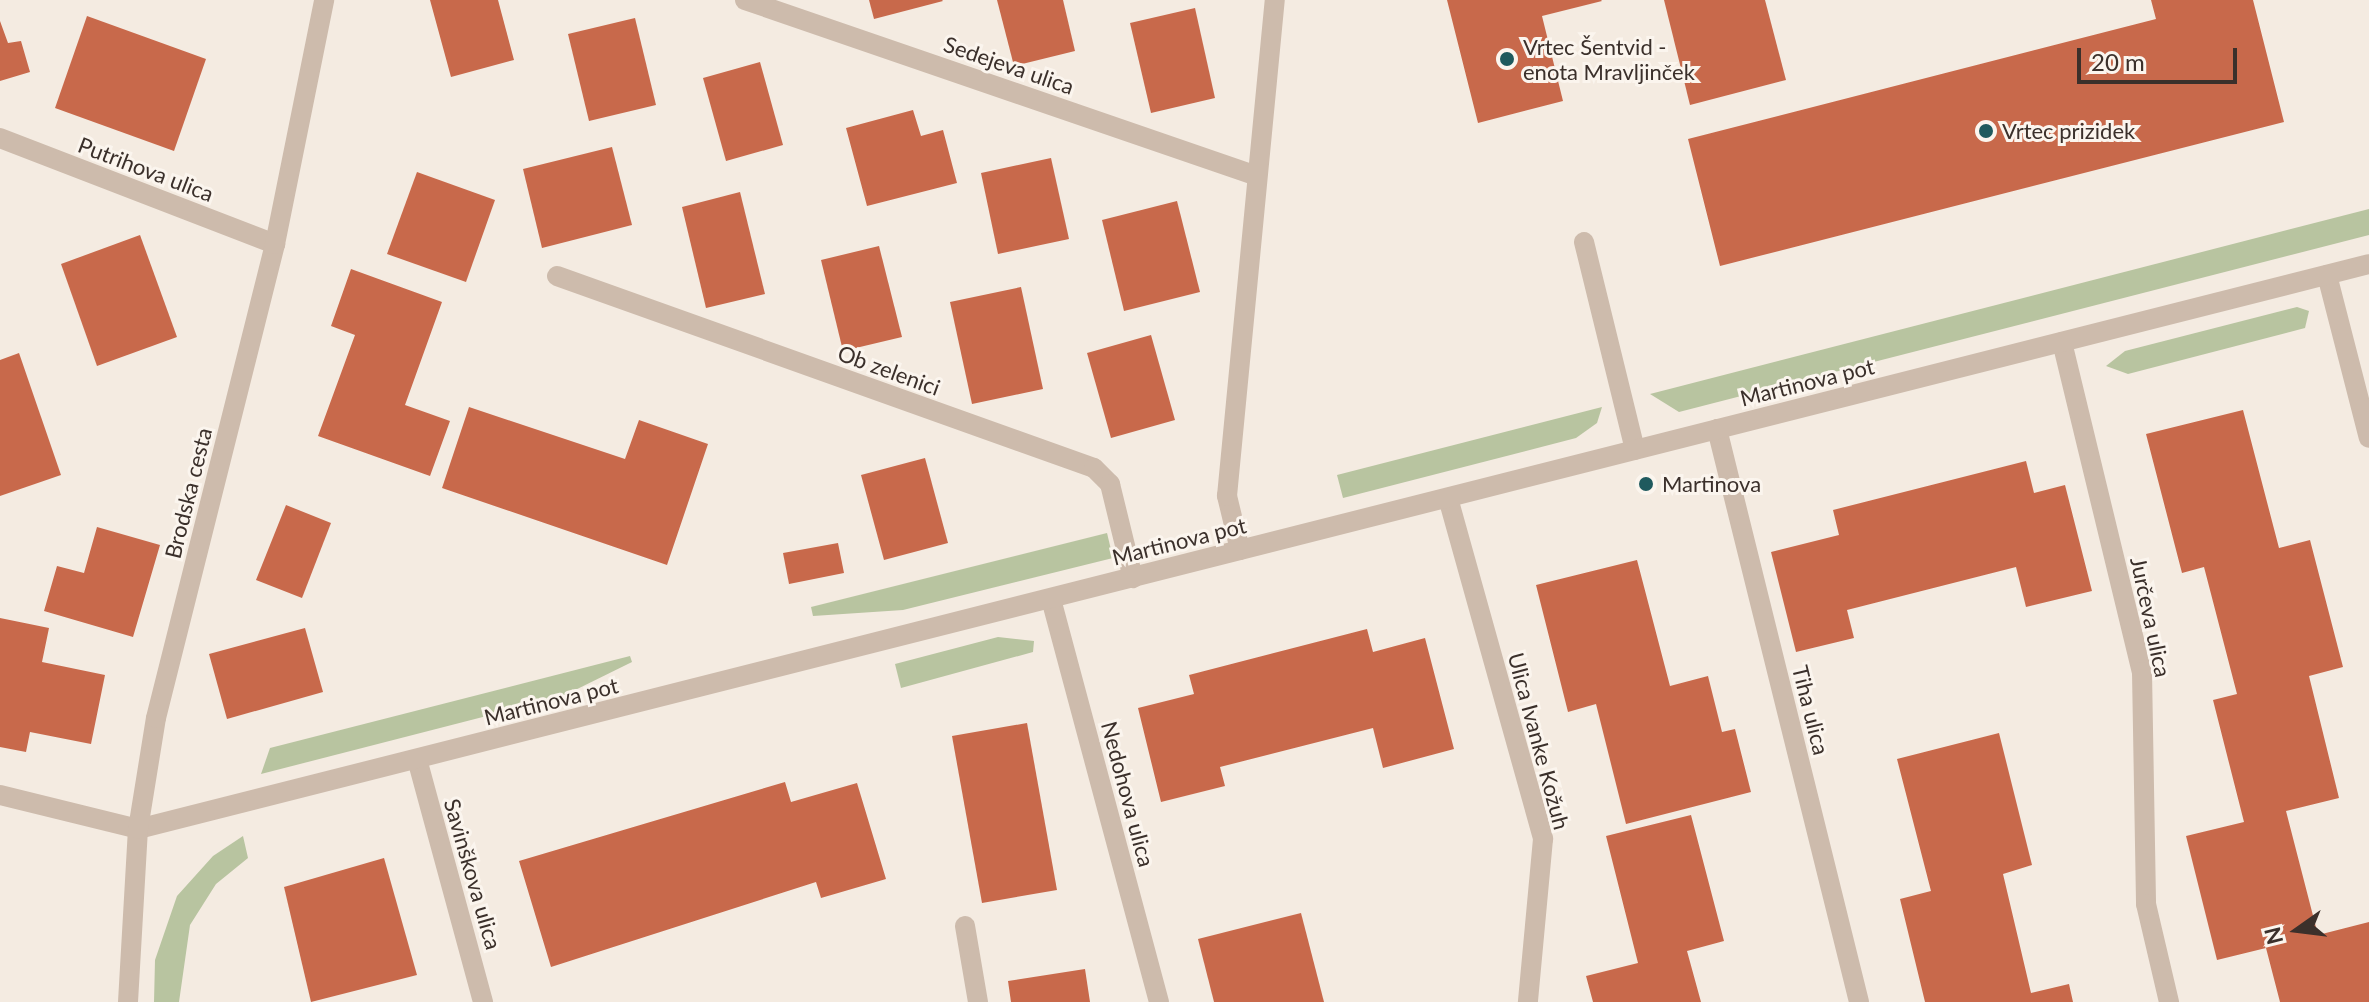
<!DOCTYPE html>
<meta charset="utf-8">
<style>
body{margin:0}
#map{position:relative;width:2369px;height:1002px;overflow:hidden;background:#f4ebe1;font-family:Lato,sans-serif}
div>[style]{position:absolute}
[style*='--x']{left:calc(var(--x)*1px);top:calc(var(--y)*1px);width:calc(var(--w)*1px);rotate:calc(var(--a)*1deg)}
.green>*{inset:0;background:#b8c4a0}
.building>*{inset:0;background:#c8694b}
.service>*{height:20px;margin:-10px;padding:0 10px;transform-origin:10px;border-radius:10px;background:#cdbbac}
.minor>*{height:20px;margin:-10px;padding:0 10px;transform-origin:10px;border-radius:10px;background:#cdbbac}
.dots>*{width:22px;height:22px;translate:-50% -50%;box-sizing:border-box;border:4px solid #fbf5ee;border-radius:50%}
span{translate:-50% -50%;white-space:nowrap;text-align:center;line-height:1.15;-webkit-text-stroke:6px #fbf5ee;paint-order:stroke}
.poi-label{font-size:22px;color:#3b302b}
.left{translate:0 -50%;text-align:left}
.street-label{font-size:22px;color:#3b302b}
.north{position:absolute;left:2257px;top:890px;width:80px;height:80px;-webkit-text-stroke:6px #fbf5ee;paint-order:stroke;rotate:256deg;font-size:22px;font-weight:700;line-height:32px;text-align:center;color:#3b302b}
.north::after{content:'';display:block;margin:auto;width:28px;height:36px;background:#3b302b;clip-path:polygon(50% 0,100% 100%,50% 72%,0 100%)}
.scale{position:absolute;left:2077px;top:48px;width:160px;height:36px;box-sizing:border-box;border:4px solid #3b302b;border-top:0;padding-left:10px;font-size:24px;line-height:28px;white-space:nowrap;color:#3b302b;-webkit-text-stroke:6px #fbf5ee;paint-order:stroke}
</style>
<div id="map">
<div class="green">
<div style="clip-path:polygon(2369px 209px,2369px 235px,1679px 412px,1650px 394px)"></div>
<div style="clip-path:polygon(2297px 307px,2309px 311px,2305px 328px,2128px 374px,2106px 366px,2125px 351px)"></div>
<div style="clip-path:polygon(1602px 407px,1597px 423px,1576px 438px,1343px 498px,1337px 475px)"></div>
<div style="clip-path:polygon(1107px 533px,1113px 558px,903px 610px,813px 616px,811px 607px)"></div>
<div style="clip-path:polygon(998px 637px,1034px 641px,1033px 652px,901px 688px,895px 664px)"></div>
<div style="clip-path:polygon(630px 656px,632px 662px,561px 697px,261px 774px,270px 748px)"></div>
<div style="clip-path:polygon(243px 836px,248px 858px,216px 884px,190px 925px,179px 1002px,154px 1002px,155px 960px,177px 896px,213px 856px)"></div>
</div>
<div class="building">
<div style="clip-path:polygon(430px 0,498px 0,514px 60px,451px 77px)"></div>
<div style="clip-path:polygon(869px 0,942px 0,943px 1px,874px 19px)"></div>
<div style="clip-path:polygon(997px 0,1063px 0,1075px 51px,1014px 66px)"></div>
<div style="clip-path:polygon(1447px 0,1601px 0,1602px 1px,1542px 16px,1563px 101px,1478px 123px)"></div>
<div style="clip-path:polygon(1664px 0,1765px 0,1786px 80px,1690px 105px)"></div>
<div style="clip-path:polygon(2151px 0,2253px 0,2284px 122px,1720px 266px,1688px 139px,2156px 19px)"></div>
<div style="clip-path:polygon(1195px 8px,1215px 98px,1151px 113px,1130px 23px)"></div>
<div style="clip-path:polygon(87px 16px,206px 59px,174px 151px,55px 108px)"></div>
<div style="clip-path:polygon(635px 18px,656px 105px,589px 121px,568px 34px)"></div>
<div style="clip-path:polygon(0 21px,8px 43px,21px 41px,30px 72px,0 81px)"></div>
<div style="clip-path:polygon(760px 62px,783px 145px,726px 161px,703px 78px)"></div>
<div style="clip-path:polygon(913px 110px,921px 136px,943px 130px,957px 183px,867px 206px,846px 128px)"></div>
<div style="clip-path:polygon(612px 147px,632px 225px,542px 248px,523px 169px)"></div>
<div style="clip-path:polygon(1051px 158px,1069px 239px,998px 254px,981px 173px)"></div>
<div style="clip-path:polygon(417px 172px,495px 200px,466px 282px,387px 254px)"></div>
<div style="clip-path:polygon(740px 192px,765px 294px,706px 308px,682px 207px)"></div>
<div style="clip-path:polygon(1177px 201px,1200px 292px,1124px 311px,1102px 220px)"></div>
<div style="clip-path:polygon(140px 235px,177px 337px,97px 366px,61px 264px)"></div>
<div style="clip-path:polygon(879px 246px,902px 337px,843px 351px,821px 260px)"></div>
<div style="clip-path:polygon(351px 269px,442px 302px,405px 405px,450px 421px,430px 476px,318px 436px,355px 335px,331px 326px)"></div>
<div style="clip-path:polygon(1021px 287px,1043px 389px,972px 404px,950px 302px)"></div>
<div style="clip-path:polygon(1151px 335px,1175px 420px,1111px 438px,1087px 353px)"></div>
<div style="clip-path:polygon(19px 353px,61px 475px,0 496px,0 360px)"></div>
<div style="clip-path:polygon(469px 407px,625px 459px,639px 420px,708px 444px,667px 565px,442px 488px)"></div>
<div style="clip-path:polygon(2243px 410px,2279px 548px,2310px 540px,2343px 667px,2309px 676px,2339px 798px,2286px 811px,2318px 935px,2369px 922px,2369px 1002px,2280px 1002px,2266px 948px,2217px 960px,2186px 836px,2244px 822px,2213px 700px,2237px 694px,2204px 567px,2182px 573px,2146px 434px)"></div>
<div style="clip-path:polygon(925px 458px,948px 543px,884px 560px,861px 475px)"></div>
<div style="clip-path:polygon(2026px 461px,2034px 493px,2065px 485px,2092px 591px,2026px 607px,2016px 567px,1847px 610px,1854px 638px,1796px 652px,1771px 552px,1839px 535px,1833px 510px)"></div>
<div style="clip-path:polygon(286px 505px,331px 523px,302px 598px,256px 580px)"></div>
<div style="clip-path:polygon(97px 527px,160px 545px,133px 637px,44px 611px,57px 566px,84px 573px)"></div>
<div style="clip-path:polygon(838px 543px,844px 573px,789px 584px,783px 553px)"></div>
<div style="clip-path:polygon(1637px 560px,1670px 686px,1708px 676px,1722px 732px,1735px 729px,1751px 792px,1626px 824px,1596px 704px,1568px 712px,1536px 585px)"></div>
<div style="clip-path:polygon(0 618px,49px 628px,42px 662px,105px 675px,91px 744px,30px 732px,26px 752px,0 747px)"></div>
<div style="clip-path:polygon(305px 628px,323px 692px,227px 719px,209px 654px)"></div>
<div style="clip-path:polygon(1367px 629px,1373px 652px,1425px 638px,1454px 749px,1383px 768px,1373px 728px,1220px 767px,1225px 786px,1161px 802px,1138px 708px,1194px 694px,1189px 675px)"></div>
<div style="clip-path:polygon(1027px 723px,1057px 890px,982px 903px,952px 736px)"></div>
<div style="clip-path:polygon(1999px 733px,2032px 865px,2003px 874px,2031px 993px,2069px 984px,2073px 1002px,1925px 1002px,1900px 899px,1931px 891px,1897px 759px)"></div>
<div style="clip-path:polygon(785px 782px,791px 802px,857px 783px,886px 879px,821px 898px,816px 882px,551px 967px,519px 861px)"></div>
<div style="clip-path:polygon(1691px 815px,1724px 941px,1687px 951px,1701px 1002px,1593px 1002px,1586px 976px,1638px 963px,1606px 836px)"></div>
<div style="clip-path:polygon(384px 858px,417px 975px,311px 1002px,284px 887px)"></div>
<div style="clip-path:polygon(1301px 913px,1324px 1002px,1214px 1002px,1198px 939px)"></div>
<div style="clip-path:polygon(1085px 969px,1090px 1002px,1011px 1002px,1008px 981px)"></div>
</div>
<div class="service">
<div style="--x:1584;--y:242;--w:214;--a:76.2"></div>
<div style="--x:557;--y:276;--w:570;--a:19.67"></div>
<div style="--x:1094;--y:468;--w:23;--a:45"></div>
<div style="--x:1110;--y:484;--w:97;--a:76.3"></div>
</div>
<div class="minor">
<div style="--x:745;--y:0;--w:541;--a:18.97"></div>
<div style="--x:0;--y:138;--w:295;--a:21.1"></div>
<div style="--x:2327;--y:275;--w:168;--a:75.6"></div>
<div style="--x:2062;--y:342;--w:340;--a:76.4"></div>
<div style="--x:2142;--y:672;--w:232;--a:89"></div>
<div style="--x:2146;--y:904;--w:101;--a:76.8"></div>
<div style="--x:1717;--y:429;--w:590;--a:76.08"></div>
<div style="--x:1448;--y:498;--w:354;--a:74.4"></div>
<div style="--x:1543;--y:839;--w:164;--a:95.3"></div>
<div style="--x:1240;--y:550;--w:56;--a:-103.5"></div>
<div style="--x:1227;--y:496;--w:498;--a:-84.5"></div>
<div style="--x:1051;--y:599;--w:417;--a:75"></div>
<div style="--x:417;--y:759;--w:252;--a:74.8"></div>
<div style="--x:0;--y:795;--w:142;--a:13.8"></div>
<div style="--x:138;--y:829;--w:2301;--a:-14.21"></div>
<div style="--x:965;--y:926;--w:77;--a:80.3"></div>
<div style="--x:128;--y:1002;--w:173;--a:-86.7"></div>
<div style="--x:138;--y:829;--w:112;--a:-80.8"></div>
<div style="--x:156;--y:718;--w:489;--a:-75.9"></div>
<div style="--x:275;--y:244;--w:249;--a:-78.6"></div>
</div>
<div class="dots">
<div style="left:1507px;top:59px;background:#1f5a5e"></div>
<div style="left:1986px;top:131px;background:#1f5a5e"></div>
<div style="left:1646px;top:484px;background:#1f5a5e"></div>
</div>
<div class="poi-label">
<span class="left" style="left:1523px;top:59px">Vrtec Šentvid -<br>enota Mravljinček</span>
<span class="left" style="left:2002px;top:131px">Vrtec prizidek</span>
<span class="left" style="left:1662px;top:484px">Martinova</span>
</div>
<div class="street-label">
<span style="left:1009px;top:65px;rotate:19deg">Sedejeva ulica</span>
<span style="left:146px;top:169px;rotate:21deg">Putrihova ulica</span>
<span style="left:889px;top:370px;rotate:20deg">Ob zelenici</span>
<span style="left:1807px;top:382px;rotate:-14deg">Martinova pot</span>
<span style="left:188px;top:493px;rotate:-76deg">Brodska cesta</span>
<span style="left:1179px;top:541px;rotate:-14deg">Martinova pot</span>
<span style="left:2151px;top:617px;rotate:78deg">Jurčeva ulica</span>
<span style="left:551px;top:701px;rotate:-14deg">Martinova pot</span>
<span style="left:1811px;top:710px;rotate:76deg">Tiha ulica</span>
<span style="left:1539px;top:741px;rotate:75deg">Ulica Ivanke Kožuh</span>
<span style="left:1128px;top:794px;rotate:75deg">Nedohova ulica</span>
<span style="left:473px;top:874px;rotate:74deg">Savinškova ulica</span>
</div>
<div class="north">N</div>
<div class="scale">20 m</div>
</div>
